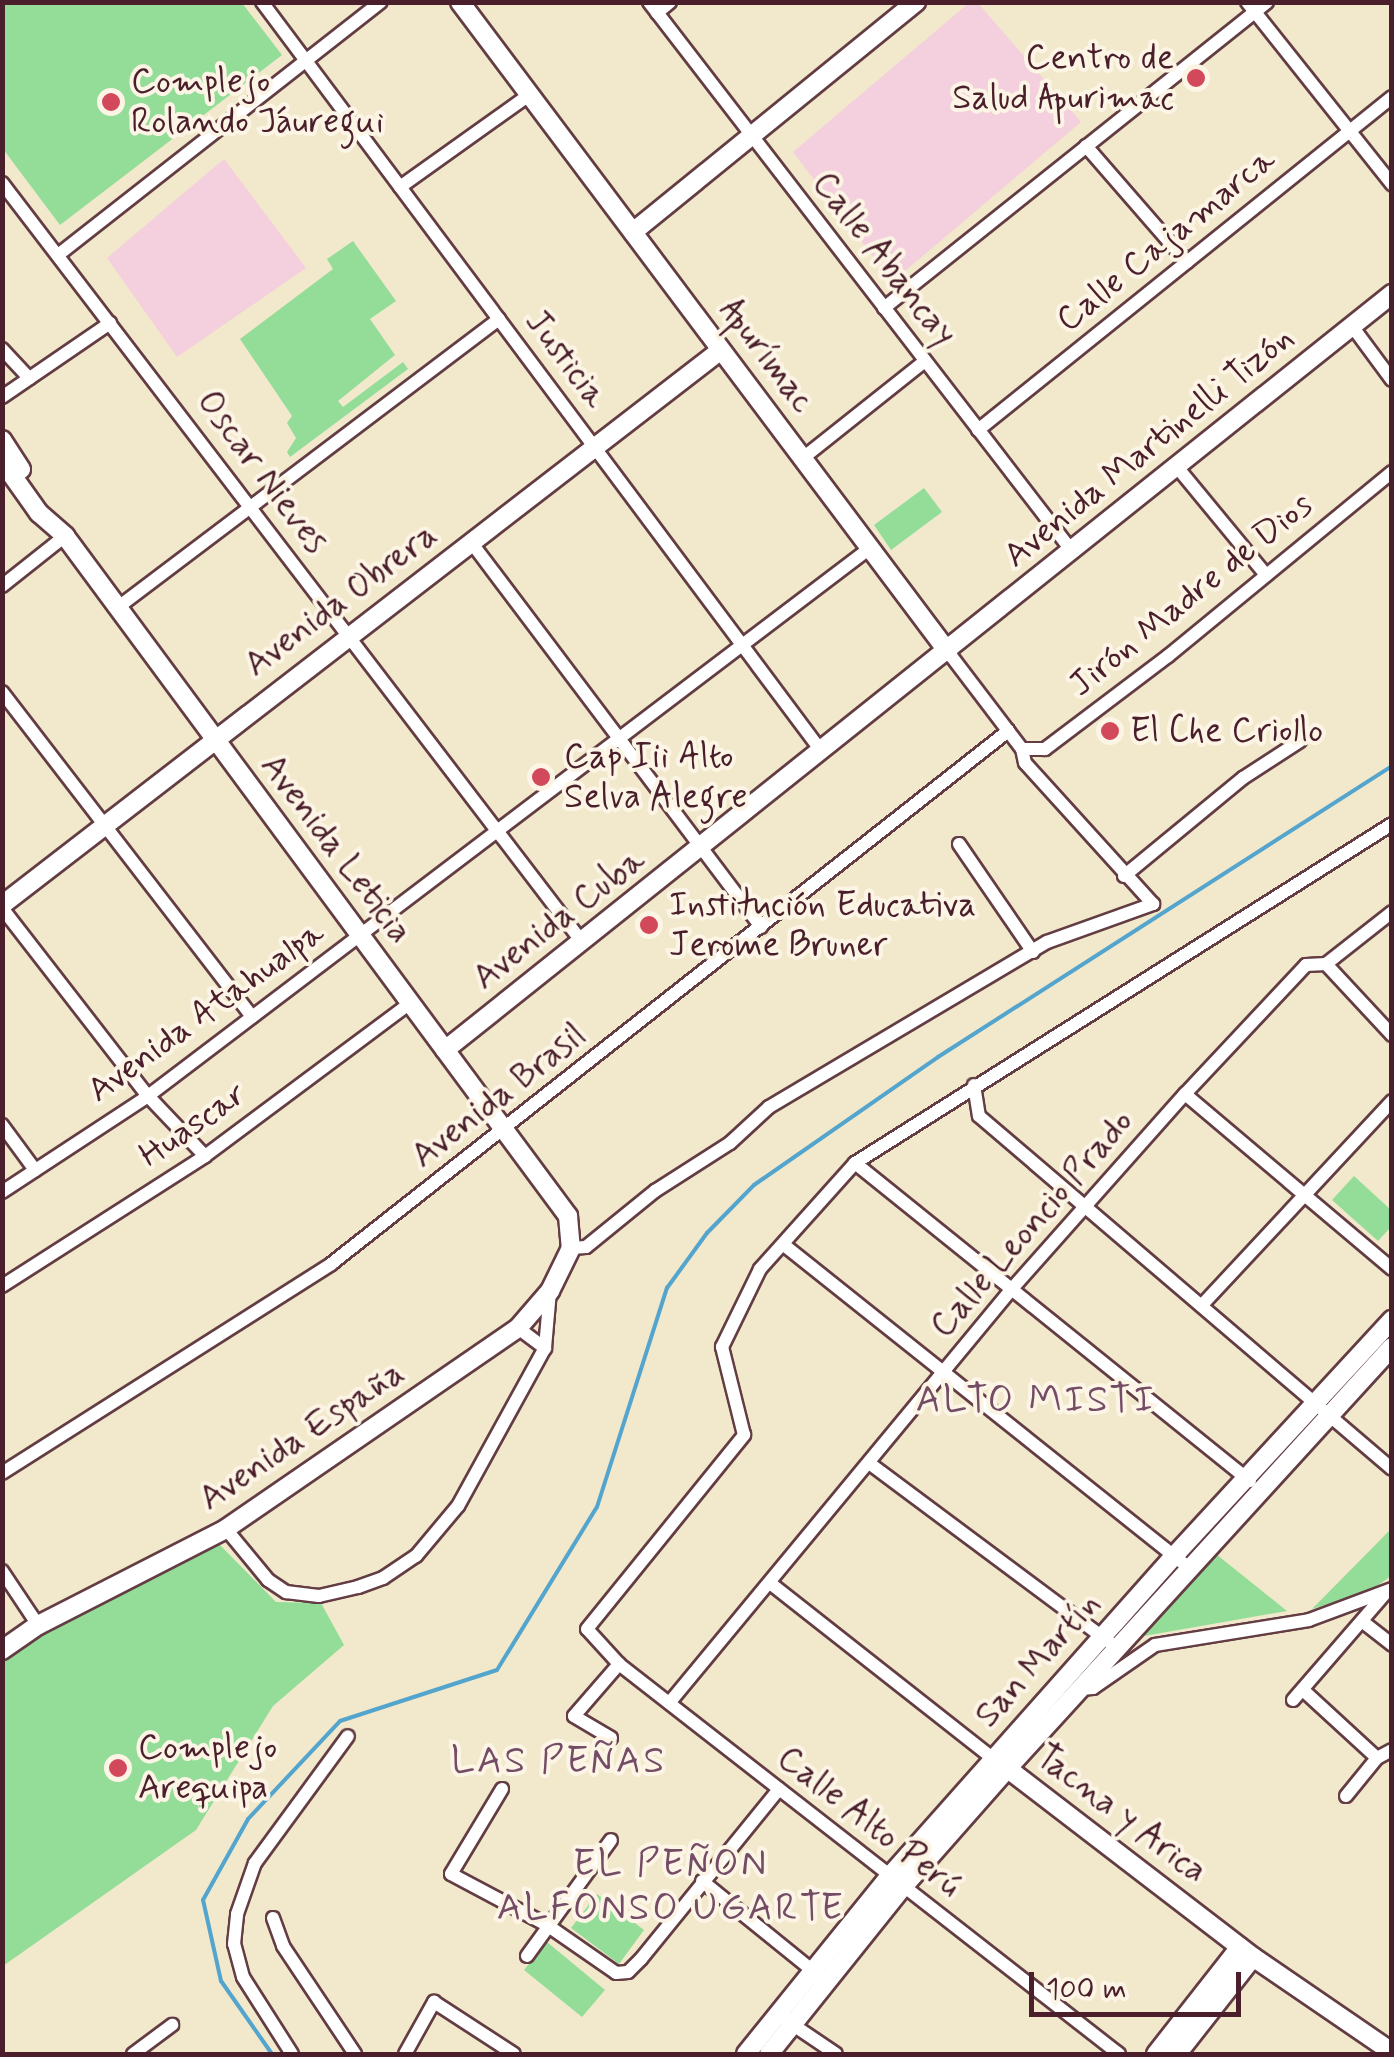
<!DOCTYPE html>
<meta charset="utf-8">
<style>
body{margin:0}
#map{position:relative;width:1394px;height:2057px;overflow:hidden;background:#f2e8cc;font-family:Mynerve,sans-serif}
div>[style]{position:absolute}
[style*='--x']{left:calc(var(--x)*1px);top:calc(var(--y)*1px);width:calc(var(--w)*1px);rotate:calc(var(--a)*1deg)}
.built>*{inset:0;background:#f4cfdd}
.green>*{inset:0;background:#94dd99}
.stream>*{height:4px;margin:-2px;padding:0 2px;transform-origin:2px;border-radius:2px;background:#53a5ce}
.roads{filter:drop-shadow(2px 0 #633d43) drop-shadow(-2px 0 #633d43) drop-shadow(0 2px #633d43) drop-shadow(0 -2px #633d43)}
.street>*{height:12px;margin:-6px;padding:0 6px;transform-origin:6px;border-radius:6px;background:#fff}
.secondary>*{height:18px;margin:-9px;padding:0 9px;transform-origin:9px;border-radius:9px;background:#fff}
.dots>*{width:28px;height:28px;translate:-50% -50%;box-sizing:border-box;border:5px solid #fcf5e5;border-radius:50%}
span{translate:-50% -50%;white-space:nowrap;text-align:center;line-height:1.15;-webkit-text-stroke:8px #fcf5e5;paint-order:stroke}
.poi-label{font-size:35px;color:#4a1f2b}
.right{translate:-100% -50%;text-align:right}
.left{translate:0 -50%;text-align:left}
.street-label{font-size:35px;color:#4a1f2b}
.neighbourhood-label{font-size:38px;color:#744c66;letter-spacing:2.5px}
.frame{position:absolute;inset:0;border:5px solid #4a1f2b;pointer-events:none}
.scale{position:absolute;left:1029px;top:1972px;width:212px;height:45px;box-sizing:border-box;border:5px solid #4a1f2b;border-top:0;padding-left:12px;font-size:30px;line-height:35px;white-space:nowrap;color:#4a1f2b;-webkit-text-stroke:8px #fcf5e5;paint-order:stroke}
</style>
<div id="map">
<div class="built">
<div style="clip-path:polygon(970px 2px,978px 3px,1081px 122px,892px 282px,793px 152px)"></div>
<div style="clip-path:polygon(224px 159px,306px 268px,177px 357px,107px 258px)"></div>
</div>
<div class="green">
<div style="clip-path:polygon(3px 2px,242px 3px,282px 55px,60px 225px,3px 149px)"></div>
<div style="clip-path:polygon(353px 241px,396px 301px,370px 319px,395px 355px,338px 401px,343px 407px,403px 362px,408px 369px,290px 457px,287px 452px,296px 438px,287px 423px,292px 416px,240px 339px,333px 269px,327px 259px)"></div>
<div style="clip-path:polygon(924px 488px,942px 512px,891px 550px,874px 525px)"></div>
<div style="clip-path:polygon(1354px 1176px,1391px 1210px,1391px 1227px,1378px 1241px,1332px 1200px)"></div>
<div style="clip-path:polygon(1391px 1529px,1391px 1576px,1370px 1591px,1312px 1609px)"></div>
<div style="clip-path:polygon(219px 1544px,276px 1602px,321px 1603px,344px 1645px,273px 1706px,196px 1830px,3px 1966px,3px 1660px,44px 1631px)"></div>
<div style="clip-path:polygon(1216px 1554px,1287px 1611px,1144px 1636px)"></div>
<div style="clip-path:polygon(597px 1894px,644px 1930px,619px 1964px,571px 1928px)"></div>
<div style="clip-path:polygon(547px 1942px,605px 1990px,582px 2017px,524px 1970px)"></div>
</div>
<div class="stream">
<div style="--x:272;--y:2054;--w:89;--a:-124.9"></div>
<div style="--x:221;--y:1981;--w:83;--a:-102.5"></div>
<div style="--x:203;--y:1900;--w:93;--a:-60.9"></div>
<div style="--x:248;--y:1819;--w:134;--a:-46.8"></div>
<div style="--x:340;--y:1721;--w:165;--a:-18"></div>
<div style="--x:497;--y:1670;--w:191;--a:-58.5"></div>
<div style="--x:597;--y:1507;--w:230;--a:-72.3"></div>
<div style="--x:667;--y:1288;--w:68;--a:-54"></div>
<div style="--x:707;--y:1233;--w:67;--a:-45.6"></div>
<div style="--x:754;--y:1185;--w:224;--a:-34.8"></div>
<div style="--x:938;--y:1057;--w:539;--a:-32.66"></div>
</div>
<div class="roads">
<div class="street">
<div style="--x:262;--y:2;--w:936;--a:53.25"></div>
<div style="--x:649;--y:2;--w:693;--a:52.39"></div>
<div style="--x:1247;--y:2;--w:233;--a:51.5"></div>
<div style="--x:657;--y:13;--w:17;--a:-40"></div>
<div style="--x:1086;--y:146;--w:154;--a:49"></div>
<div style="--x:2;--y:183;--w:955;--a:52.61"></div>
<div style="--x:400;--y:187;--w:158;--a:-35.5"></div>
<div style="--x:58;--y:255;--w:410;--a:-38.1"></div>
<div style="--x:884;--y:308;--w:490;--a:-38.6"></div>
<div style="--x:1352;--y:326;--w:67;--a:53.5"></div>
<div style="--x:2;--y:349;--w:40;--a:47"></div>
<div style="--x:2;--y:397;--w:131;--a:-34.4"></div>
<div style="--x:978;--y:430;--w:531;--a:-38.81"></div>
<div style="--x:803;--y:458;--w:156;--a:-38.5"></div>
<div style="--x:1177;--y:467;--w:140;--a:50.5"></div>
<div style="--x:471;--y:542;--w:482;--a:53"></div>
<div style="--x:2;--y:586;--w:80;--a:-38.4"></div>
<div style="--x:117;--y:608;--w:479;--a:-37.1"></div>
<div style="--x:2;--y:692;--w:410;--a:52.4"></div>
<div style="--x:1022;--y:749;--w:23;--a:0"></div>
<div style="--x:1045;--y:749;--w:154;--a:-37.1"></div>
<div style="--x:1168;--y:656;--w:290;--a:-39.4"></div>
<div style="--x:959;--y:844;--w:131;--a:55.6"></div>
<div style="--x:1124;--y:876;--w:154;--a:-39.5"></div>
<div style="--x:1243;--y:778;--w:68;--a:-33"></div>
<div style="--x:2;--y:908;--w:238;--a:52.2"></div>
<div style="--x:148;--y:1096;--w:83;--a:46.5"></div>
<div style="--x:1326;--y:964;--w:97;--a:47.1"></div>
<div style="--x:974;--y:1085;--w:31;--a:81"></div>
<div style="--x:979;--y:1116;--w:543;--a:40.52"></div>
<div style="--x:1185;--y:1094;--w:271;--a:40.2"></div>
<div style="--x:2;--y:1125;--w:56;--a:53.7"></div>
<div style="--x:855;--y:1163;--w:507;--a:38.84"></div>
<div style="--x:2;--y:1192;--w:175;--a:-33.3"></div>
<div style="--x:148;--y:1096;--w:906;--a:-37.2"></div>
<div style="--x:784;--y:1245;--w:517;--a:38.56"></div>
<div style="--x:571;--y:1248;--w:15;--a:-4"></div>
<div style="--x:586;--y:1247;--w:89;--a:-39.1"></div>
<div style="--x:655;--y:1191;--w:89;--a:-32.6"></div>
<div style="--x:730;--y:1143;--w:53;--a:-42.7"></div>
<div style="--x:769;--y:1107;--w:323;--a:-30.7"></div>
<div style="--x:1047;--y:942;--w:113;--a:-19.7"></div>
<div style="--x:1153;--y:904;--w:190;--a:-132.2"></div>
<div style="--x:1025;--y:763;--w:14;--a:-102"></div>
<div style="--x:1022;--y:749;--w:122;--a:-127.3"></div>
<div style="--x:2;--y:1286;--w:241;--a:-32.6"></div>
<div style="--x:205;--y:1156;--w:256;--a:-36.7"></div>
<div style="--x:1202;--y:1305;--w:279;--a:-47"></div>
<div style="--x:518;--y:1328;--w:34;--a:37"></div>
<div style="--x:869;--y:1463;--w:309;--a:36.7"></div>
<div style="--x:2;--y:1473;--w:390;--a:-32.4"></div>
<div style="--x:331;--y:1264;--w:862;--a:-38.21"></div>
<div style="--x:226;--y:1529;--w:66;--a:50.5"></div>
<div style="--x:268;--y:1580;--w:22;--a:34"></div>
<div style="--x:286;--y:1592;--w:33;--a:7"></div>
<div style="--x:319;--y:1596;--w:40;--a:-13"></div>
<div style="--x:358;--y:1587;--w:27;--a:-20"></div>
<div style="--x:383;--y:1578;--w:40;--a:-34"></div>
<div style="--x:416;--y:1556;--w:65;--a:-50"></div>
<div style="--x:458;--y:1506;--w:180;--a:-61.2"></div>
<div style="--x:545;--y:1348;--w:57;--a:-85"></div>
<div style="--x:2;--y:1571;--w:65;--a:56.3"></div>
<div style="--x:770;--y:1583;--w:285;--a:38.2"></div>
<div style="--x:1363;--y:1622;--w:37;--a:38"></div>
<div style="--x:1080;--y:1689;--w:13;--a:-4"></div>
<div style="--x:1093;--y:1688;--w:75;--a:-34.7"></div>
<div style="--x:1155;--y:1645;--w:156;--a:-9.2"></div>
<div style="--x:1309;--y:1620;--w:89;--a:-20.5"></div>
<div style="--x:1303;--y:1690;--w:100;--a:42.6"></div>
<div style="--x:1293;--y:1700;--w:138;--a:-49.1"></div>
<div style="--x:670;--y:1702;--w:533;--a:-50.4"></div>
<div style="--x:1010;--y:1291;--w:264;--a:-48.4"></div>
<div style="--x:1185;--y:1094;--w:177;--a:-46.8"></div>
<div style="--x:1306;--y:965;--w:20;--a:-3"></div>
<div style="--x:1326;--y:964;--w:84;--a:-38.2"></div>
<div style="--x:611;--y:1738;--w:43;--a:-149.3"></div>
<div style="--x:574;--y:1716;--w:69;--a:-49.1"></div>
<div style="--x:502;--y:1789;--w:99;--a:121"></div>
<div style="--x:451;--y:1874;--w:109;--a:28"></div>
<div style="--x:547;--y:1925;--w:84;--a:34.8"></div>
<div style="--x:616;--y:1973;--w:12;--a:-5"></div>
<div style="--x:628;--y:1972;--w:18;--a:-45"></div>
<div style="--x:641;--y:1959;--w:219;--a:-50.9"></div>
<div style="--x:1346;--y:1796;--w:49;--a:-50.8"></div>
<div style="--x:1377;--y:1758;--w:17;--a:-28"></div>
<div style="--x:702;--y:1881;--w:148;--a:39"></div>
<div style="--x:273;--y:1918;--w:30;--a:70"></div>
<div style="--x:283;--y:1946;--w:130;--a:56.3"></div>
<div style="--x:527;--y:1956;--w:143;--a:-54.1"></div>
<div style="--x:777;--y:2014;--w:71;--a:34.1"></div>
<div style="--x:133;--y:2054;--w:49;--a:-36.6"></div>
<div style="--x:292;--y:2054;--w:91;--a:-122.5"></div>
<div style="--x:243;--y:1977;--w:34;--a:-105"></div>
<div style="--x:234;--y:1944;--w:30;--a:-84"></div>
<div style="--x:237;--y:1914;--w:54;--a:-70.6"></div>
<div style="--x:255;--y:1863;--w:157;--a:-53.8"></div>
<div style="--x:405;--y:2054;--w:60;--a:-60.9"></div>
<div style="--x:434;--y:2002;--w:95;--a:33"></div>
<div style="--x:1119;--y:2054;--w:634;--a:-142.05"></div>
<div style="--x:619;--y:1664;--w:47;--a:-132.4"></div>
<div style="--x:587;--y:1629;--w:250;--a:-51"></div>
<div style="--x:744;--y:1435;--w:91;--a:-104"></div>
<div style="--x:722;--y:1347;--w:87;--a:-64"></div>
<div style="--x:760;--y:1269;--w:142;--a:-48.1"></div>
<div style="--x:855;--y:1163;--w:635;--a:-32.26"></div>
</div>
<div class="secondary">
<div style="--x:460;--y:2;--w:813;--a:53.1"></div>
<div style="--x:633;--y:232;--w:365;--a:-39.1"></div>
<div style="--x:2;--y:440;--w:35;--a:57"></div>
<div style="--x:2;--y:461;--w:64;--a:54.6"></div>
<div style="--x:39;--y:513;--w:35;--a:41"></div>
<div style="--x:65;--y:536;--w:846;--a:53.51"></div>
<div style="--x:568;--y:1216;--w:32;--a:85"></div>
<div style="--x:571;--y:1248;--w:48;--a:116"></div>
<div style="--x:550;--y:1291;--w:49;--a:130.9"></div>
<div style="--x:518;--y:1328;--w:354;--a:145.5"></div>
<div style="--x:226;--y:1529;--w:211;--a:152.9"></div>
<div style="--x:38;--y:1625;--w:44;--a:145.2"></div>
<div style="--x:2;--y:905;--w:908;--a:-37.66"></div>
<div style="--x:445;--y:1050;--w:1212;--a:-38.6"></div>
<div style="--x:999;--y:1762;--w:320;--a:37.5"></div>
<div style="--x:1253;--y:1957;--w:168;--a:34.4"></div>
<div style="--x:746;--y:2054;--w:228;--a:-51.1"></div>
<div style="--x:889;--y:1877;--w:431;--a:-48.4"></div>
<div style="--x:1175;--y:1555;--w:320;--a:-47.3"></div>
<div style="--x:769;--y:2054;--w:214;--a:-51.3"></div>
<div style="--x:903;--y:1887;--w:157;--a:-48.6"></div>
<div style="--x:1007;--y:1769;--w:571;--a:-47.63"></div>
<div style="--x:1156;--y:2054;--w:136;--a:-51.9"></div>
<div style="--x:1177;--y:2054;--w:123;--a:-51.9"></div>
</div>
</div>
<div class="dots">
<div style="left:1196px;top:78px;background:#d1495b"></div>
<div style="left:111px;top:102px;background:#d1495b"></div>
<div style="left:1110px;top:731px;background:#d1495b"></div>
<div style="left:541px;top:777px;background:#d1495b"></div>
<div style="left:649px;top:925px;background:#d1495b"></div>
<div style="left:118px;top:1768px;background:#d1495b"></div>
</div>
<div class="poi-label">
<span class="right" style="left:1174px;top:78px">Centro de<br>Salud Apurimac</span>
<span class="left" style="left:131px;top:102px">Complejo<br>Rolando Jáuregui</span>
<span class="left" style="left:1130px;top:731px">El Che Criollo</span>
<span class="left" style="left:564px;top:777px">Cap Iii Alto<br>Selva Alegre</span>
<span class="left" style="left:669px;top:925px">Institución Educativa<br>Jerome Bruner</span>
<span class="left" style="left:138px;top:1768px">Complejo<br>Arequipa</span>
</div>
<div class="street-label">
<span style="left:1166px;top:240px;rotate:-39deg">Calle Cajamarca</span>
<span style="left:884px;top:259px;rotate:52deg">Calle Abancay</span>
<span style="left:767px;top:356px;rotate:53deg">Apurímac</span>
<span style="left:566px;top:359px;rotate:53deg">Justicia</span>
<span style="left:1149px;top:447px;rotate:-39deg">Avenida Martinelli Tizón</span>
<span style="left:262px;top:472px;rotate:53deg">Oscar Nieves</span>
<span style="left:1191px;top:595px;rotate:-39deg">Jirón Madre de Dios</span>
<span style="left:341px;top:600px;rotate:-37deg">Avenida Obrera</span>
<span style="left:336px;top:849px;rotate:53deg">Avenida Leticia</span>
<span style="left:559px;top:919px;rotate:-38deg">Avenida Cuba</span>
<span style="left:206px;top:1012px;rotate:-36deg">Avenida Atahualpa</span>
<span style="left:499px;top:1096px;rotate:-38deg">Avenida Brasil</span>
<span style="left:193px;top:1125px;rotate:-35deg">Huascar</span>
<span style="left:1032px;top:1224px;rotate:-49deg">Calle Leoncio Prado</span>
<span style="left:302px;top:1436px;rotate:-34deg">Avenida España</span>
<span style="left:1038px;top:1660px;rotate:-48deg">San Martín</span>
<span style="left:1121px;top:1814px;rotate:37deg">Tacna y Arica</span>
<span style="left:869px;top:1822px;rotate:38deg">Calle Alto Perú</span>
</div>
<div class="neighbourhood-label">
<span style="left:1036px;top:1401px">ALTO MISTI</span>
<span style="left:559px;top:1762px">LAS PEÑAS</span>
<span style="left:671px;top:1887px">EL PEÑON<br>ALFONSO UGARTE</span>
</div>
<div class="frame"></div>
<div class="scale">100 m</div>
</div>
